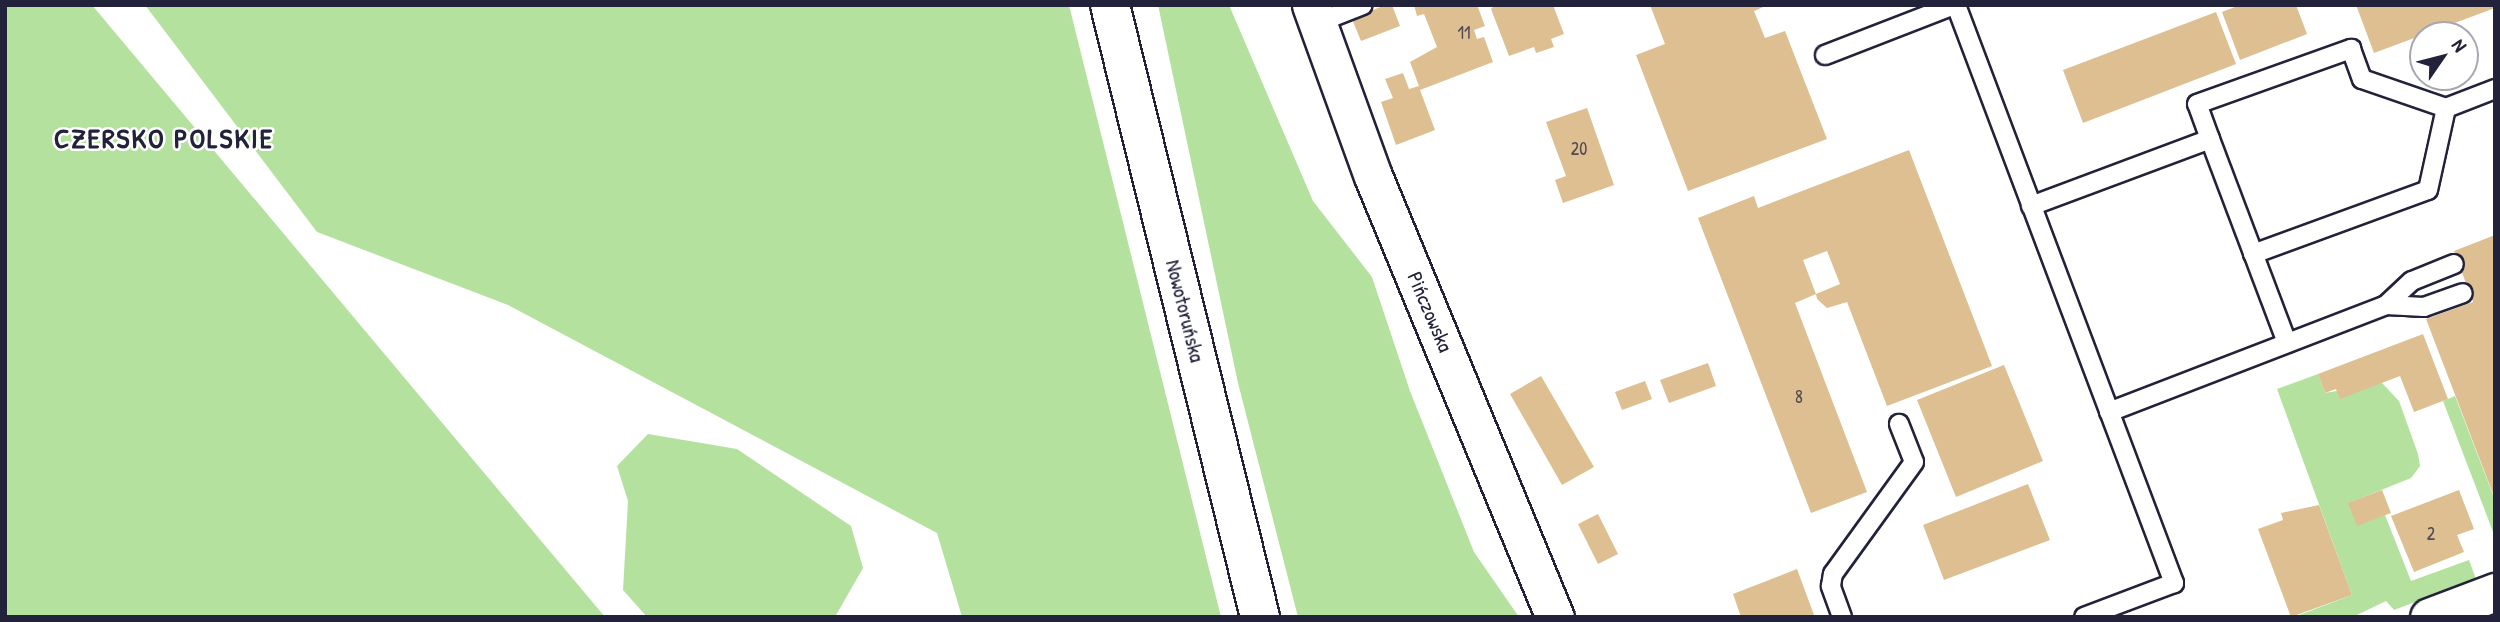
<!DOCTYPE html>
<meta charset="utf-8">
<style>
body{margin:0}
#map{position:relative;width:2500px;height:622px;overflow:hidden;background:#fff;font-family:"Patrick Hand",sans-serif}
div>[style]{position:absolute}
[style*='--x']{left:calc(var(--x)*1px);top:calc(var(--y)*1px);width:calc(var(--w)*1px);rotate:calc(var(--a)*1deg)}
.green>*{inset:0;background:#b5e19f}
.building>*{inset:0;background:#ddbf91}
.roads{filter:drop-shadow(2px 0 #22223b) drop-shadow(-2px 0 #22223b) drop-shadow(0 2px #22223b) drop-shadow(0 -2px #22223b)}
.lane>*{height:18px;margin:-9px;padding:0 9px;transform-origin:9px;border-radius:9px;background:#fff}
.street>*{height:37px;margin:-18.5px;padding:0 18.5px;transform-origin:18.5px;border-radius:18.5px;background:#fff}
.secondary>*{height:38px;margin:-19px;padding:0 19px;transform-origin:19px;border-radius:19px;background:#fff}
span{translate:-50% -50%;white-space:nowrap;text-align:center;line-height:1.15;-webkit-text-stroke:5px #fff;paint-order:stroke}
.number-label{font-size:18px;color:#514950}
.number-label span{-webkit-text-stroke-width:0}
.street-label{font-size:21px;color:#22223b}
.district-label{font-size:28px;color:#22223b;font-weight:700;letter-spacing:2px}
.frame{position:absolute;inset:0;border:7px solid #22223b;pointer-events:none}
.north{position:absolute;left:2409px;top:21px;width:70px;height:70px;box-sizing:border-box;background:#fff;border:2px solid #a7a7b1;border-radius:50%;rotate:55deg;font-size:19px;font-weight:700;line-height:28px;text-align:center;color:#22223b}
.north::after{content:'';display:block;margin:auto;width:24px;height:32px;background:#22223b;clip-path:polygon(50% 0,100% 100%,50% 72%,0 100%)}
</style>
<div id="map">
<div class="green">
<div style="clip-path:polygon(5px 5px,92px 5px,605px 617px,5px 617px)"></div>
<div style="clip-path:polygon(145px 5px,1069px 5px,1221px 617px,962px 617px,937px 533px,508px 305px,317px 232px)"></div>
<div style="clip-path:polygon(1158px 5px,1229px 5px,1313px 201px,1372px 277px,1410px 391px,1474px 552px,1519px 617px,1298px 617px,1238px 383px)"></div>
<div style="clip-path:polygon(2318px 374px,2325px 393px,2382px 383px,2399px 401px,2418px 454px,2420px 466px,2411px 478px,2349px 503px,2357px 525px,2385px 515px,2411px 581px,2469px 560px,2476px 579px,2394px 610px,2386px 601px,2353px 617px,2294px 617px,2352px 595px,2277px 389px)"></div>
<div style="clip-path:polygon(2455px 396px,2495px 500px,2495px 537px,2443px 401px)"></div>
<div style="clip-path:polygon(648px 434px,737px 449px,851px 526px,863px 568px,835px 617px,647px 617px,623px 590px,628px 501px,617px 466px)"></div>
</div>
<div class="building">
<div style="clip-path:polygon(1385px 5px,1392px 5px,1400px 26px,1361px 41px,1352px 19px)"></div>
<div style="clip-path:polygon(1414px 5px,1477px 5px,1485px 26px,1474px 30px,1477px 39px,1484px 37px,1493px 62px,1420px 90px,1435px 130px,1396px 145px,1381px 102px,1393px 98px,1385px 79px,1403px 73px,1409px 89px,1419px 86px,1410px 62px,1437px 47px,1424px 14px,1417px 16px)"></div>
<div style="clip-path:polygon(1495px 5px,1553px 5px,1564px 34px,1551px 39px,1554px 47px,1536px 53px,1534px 47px,1509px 56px,1491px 9px)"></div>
<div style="clip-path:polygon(1650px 5px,1768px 5px,1754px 11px,1765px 38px,1785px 31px,1827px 139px,1688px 191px,1636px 55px,1665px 44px)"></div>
<div style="clip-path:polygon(2240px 5px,2296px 5px,2307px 34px,2240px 60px,2222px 12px)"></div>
<div style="clip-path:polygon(2356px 5px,2495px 5px,2495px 8px,2374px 53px)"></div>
<div style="clip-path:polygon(2216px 12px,2236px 64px,2083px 123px,2063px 70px)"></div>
<div style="clip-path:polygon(1587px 108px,1614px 185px,1563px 203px,1555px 180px,1566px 176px,1546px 122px)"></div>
<div style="clip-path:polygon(1909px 150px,1992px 366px,1887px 406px,1847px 302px,1827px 308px,1817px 299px,1816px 294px,1840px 284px,1827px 251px,1803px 260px,1816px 294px,1795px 303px,1867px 492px,1811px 513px,1698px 218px,1754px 196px,1758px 208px)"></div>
<div style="clip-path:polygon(2495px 235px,2495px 499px,2426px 319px,2473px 302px,2454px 251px)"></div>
<div style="clip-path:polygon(2423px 334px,2448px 399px,2414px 412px,2400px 376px,2340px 399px,2336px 389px,2325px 393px,2318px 374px)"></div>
<div style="clip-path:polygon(1708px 363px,1716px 386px,1669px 403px,1660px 380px)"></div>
<div style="clip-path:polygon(2004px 365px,2043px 461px,1956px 497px,1917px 400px)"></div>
<div style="clip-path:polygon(1541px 376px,1594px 467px,1562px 485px,1510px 394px)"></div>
<div style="clip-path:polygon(1645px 381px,1652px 399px,1622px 410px,1615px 392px)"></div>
<div style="clip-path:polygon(2028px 484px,2050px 540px,1944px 580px,1923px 525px)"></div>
<div style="clip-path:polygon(2382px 490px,2391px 513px,2357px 526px,2348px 503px)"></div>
<div style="clip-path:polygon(2459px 490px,2474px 529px,2457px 535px,2464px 552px,2414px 572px,2391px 516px)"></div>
<div style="clip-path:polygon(2319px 505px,2352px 595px,2291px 617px,2258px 529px,2283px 520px,2281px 513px)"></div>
<div style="clip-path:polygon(1598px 514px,1618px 554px,1598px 564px,1578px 524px)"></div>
<div style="clip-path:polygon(1797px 569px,1814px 615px,1741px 617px,1733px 594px)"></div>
</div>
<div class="roads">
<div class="lane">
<div style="--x:1956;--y:5;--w:618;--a:69.34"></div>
<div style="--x:2174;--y:583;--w:96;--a:159.3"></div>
<div style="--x:1317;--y:23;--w:49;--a:-21.4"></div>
<div style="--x:1825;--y:55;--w:138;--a:-21.2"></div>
<div style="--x:2210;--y:139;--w:37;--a:-110"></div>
<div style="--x:2197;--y:104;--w:164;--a:-19.7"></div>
<div style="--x:2351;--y:49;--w:32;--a:70"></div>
<div style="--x:2362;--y:79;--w:89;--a:19"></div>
<div style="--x:2031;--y:206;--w:191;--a:-20.5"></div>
<div style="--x:2210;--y:139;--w:218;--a:69.3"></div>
<div style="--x:2253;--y:254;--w:186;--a:-20.1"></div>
<div style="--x:2428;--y:190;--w:84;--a:-77.6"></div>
<div style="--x:2446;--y:108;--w:53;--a:-21.2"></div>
<div style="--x:2386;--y:305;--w:38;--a:3"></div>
<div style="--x:2424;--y:307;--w:41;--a:-19.7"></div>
<div style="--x:2109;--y:412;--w:297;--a:-21.1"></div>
<div style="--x:2386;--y:305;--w:35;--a:-43"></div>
<div style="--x:2412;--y:281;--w:45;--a:-22"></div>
<div style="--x:1842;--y:617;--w:33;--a:-110"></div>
<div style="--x:1831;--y:586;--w:12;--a:-81"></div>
<div style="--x:1833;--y:574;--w:138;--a:-54.1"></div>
<div style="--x:1914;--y:462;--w:41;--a:-111.5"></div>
</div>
<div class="street">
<div style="--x:1311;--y:5;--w:182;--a:70.1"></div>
<div style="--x:1373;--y:176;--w:477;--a:67.6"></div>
<div style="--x:2429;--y:617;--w:71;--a:-20.7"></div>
</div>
<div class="secondary">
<div style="--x:1110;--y:5;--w:630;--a:76.23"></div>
</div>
</div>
<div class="number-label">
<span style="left:1464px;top:33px">11</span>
<span style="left:1579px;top:149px">20</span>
<span style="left:1799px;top:397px">8</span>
<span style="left:2431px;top:534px">2</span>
</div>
<div class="street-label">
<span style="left:1185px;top:311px;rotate:76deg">Nowotoruńska</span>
<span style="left:1430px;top:312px;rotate:67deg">Pińczowska</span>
</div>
<div class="district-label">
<span style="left:164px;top:138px">CZERSKO POLSKIE</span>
</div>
<div class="frame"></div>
<div class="north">N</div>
</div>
